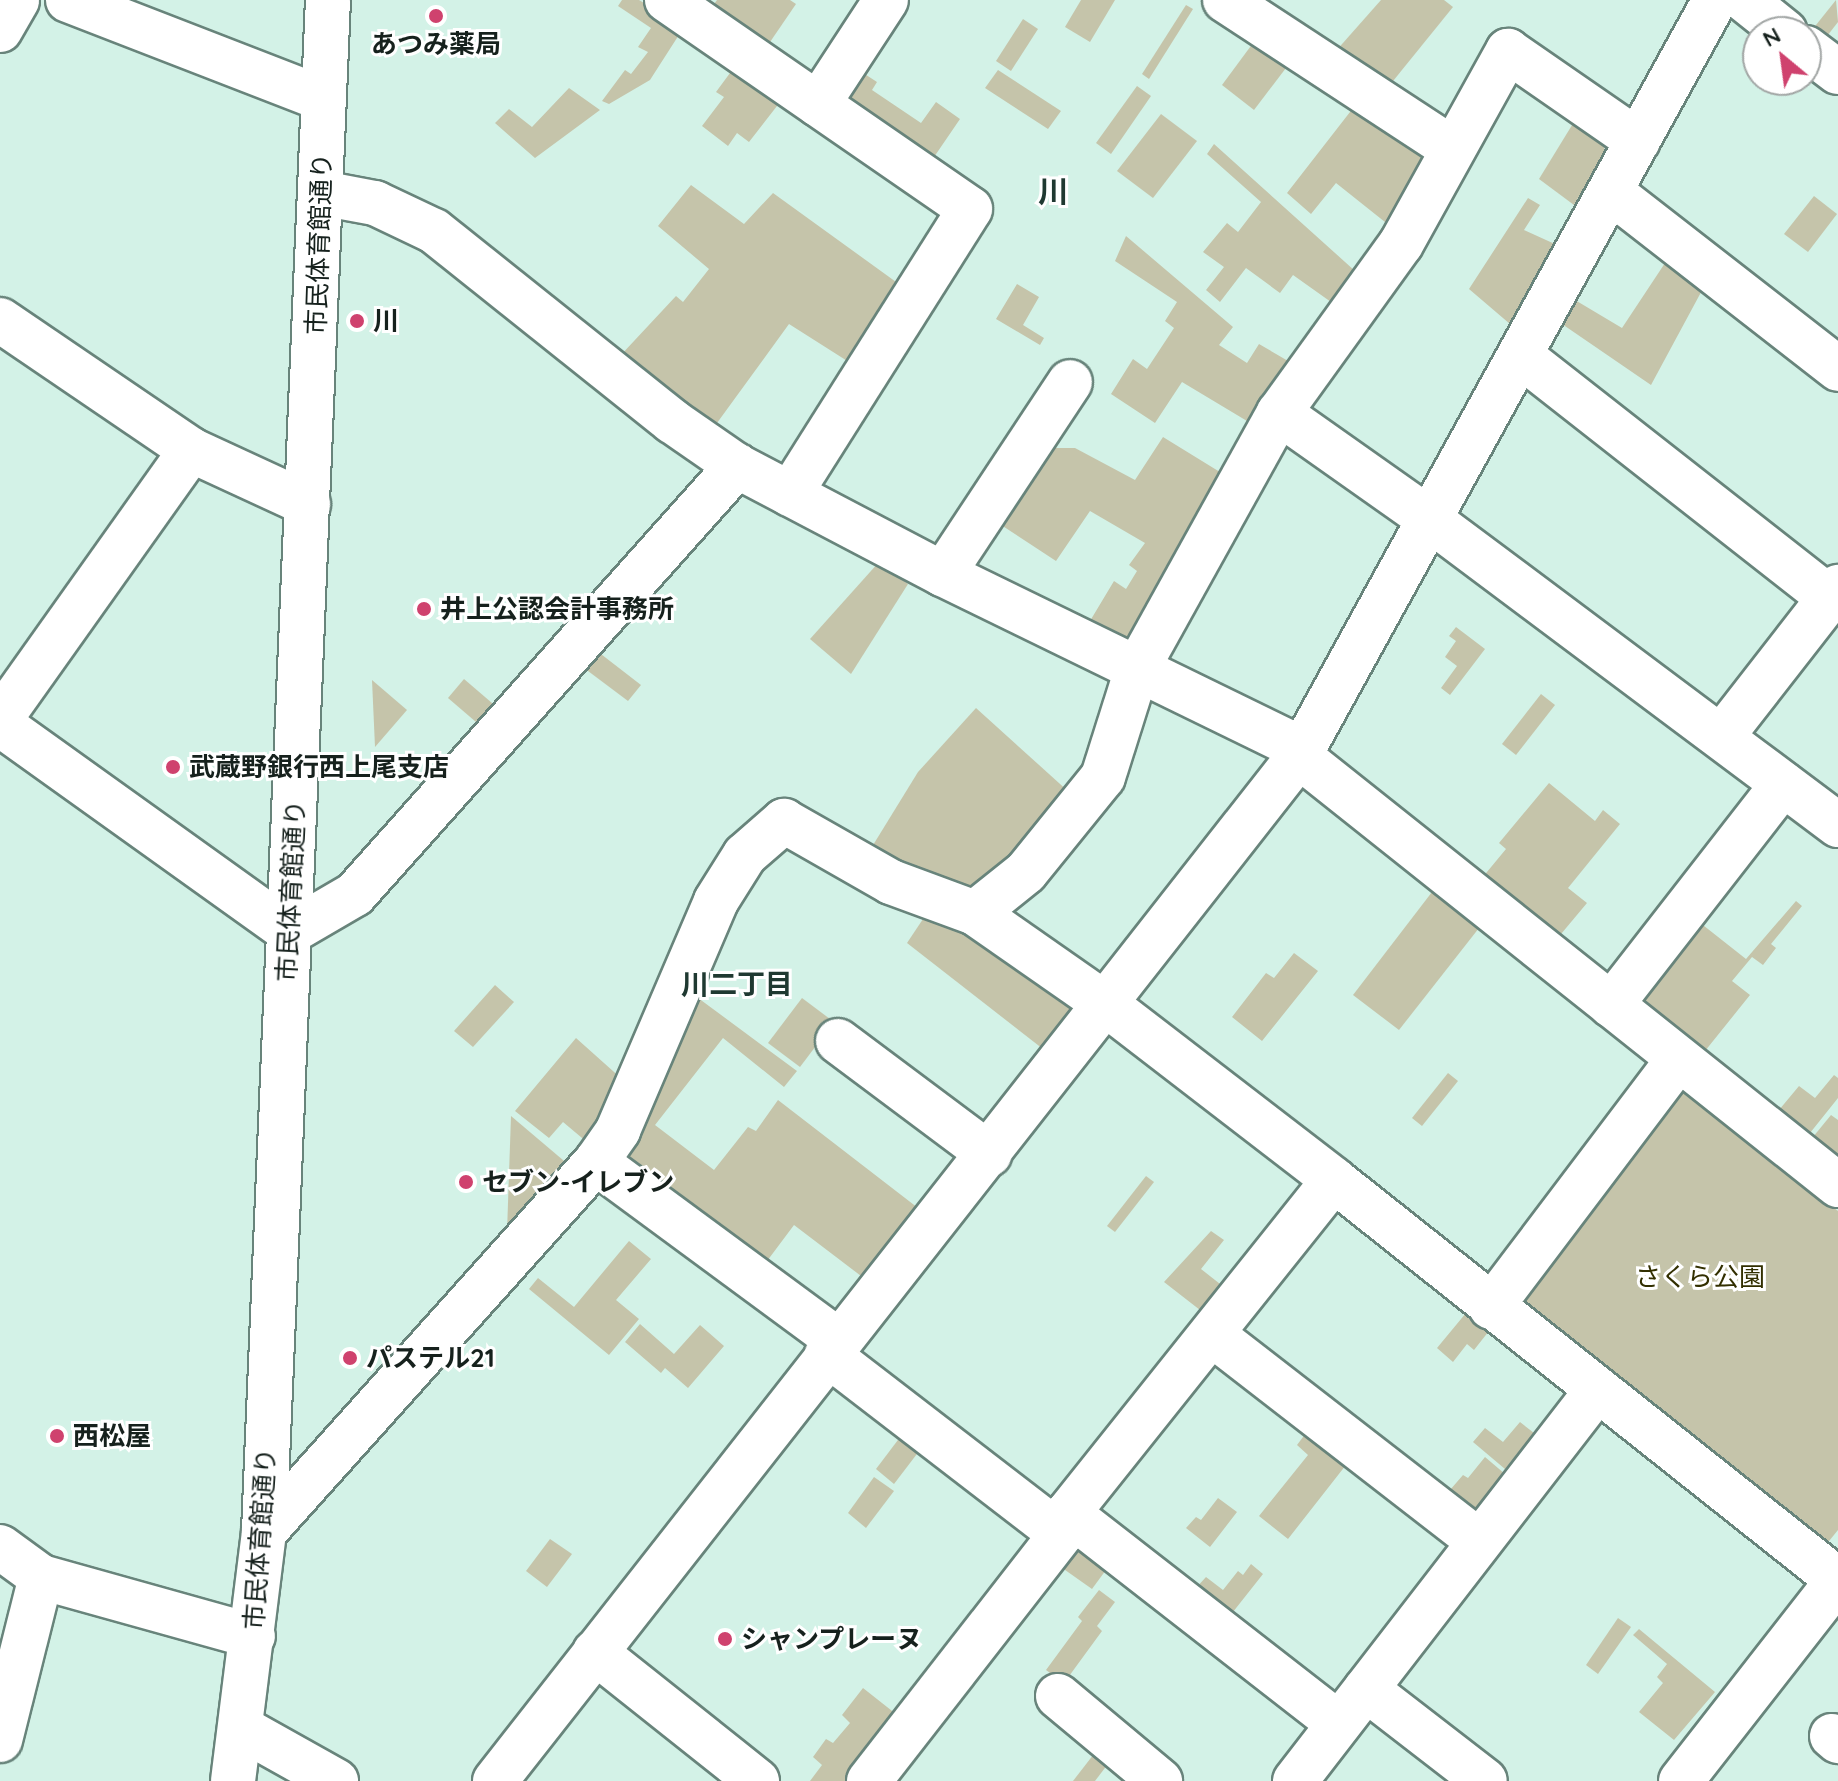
<!DOCTYPE html>
<meta charset="utf-8">
<style>
body{margin:0}
#map{position:relative;width:1838px;height:1781px;overflow:hidden;background:#d3f2e7;font-family:Quicksand,"Noto Sans JP",sans-serif}
div>[style]{position:absolute}
[style*='--x']{left:calc(var(--x)*1px);top:calc(var(--y)*1px);width:calc(var(--w)*1px);rotate:calc(var(--a)*1deg)}
.green>*{inset:0;background:#c5c4aa}
.roads{filter:drop-shadow(2px 0 #68847b) drop-shadow(-2px 0 #68847b) drop-shadow(0 2px #68847b) drop-shadow(0 -2px #68847b)}
.minor>*{height:44px;margin:-22px;padding:0 22px;transform-origin:22px;border-radius:22px;background:#fff}
.dots>*{width:22px;height:22px;translate:-50% -50%;box-sizing:border-box;border:4px solid #fff;border-radius:50%}
span{translate:-50% -50%;white-space:nowrap;text-align:center;line-height:1.15;-webkit-text-stroke:6px #fff;paint-order:stroke}
.poi-label{font-size:26px;color:#16211d;font-weight:700}
.left{translate:0 -50%;text-align:left}
.street-label{font-size:26px;color:#16211d}
.park-label{font-size:26px;color:#322f00}
.neighbourhood-label{font-size:28px;color:#1f3931;font-weight:700}
.quarter-label{font-size:30px;color:#1f3931;font-weight:700}
.north{position:absolute;left:1742px;top:16px;width:80px;height:80px;box-sizing:border-box;background:#fff;border:2px solid #a2a6a5;border-radius:50%;rotate:331deg;font-size:22px;font-weight:700;line-height:32px;text-align:center;color:#16211d}
.north::after{content:'';display:block;margin:auto;width:28px;height:36px;background:#cf426e;clip-path:polygon(50% 0,100% 100%,50% 72%,0 100%)}
</style>
<div id="map">
<div class="green">
<div style="clip-path:polygon(622px 0,639px 0,684px 27px,650px 80px,609px 104px,602px 101px,625px 70px,631px 74px,648px 52px,638px 47px,651px 28px,618px 6px)"></div>
<div style="clip-path:polygon(717px 0,790px 0,796px 4px,768px 45px,712px 7px)"></div>
<div style="clip-path:polygon(1081px 0,1115px 0,1090px 42px,1065px 27px)"></div>
<div style="clip-path:polygon(1381px 0,1444px 0,1453px 7px,1389px 86px,1335px 52px)"></div>
<div style="clip-path:polygon(1836px 0,1838px 22px,1824px 40px,1812px 30px)"></div>
<div style="clip-path:polygon(1186px 5px,1193px 9px,1149px 79px,1142px 74px)"></div>
<div style="clip-path:polygon(1023px 19px,1038px 29px,1011px 71px,996px 61px)"></div>
<div style="clip-path:polygon(1256px 39px,1289px 64px,1254px 110px,1222px 85px)"></div>
<div style="clip-path:polygon(722px 50px,784px 97px,749px 142px,737px 133px,728px 146px,702px 126px,724px 97px,716px 92px,730px 73px,713px 61px)"></div>
<div style="clip-path:polygon(857px 69px,877px 82px,872px 90px,921px 123px,936px 102px,960px 119px,932px 160px,838px 97px)"></div>
<div style="clip-path:polygon(998px 70px,1061px 111px,1048px 129px,985px 88px)"></div>
<div style="clip-path:polygon(1137px 86px,1151px 96px,1111px 154px,1096px 143px)"></div>
<div style="clip-path:polygon(569px 88px,600px 110px,535px 158px,495px 123px,509px 109px,532px 127px)"></div>
<div style="clip-path:polygon(1357px 103px,1425px 147px,1427px 161px,1390px 226px,1336px 183px,1311px 214px,1287px 193px)"></div>
<div style="clip-path:polygon(1161px 114px,1197px 141px,1153px 198px,1117px 171px)"></div>
<div style="clip-path:polygon(1577px 117px,1605px 136px,1604px 153px,1574px 205px,1539px 179px)"></div>
<div style="clip-path:polygon(1214px 144px,1355px 271px,1331px 302px,1293px 275px,1280px 293px,1246px 268px,1220px 302px,1206px 290px,1224px 267px,1203px 252px,1227px 223px,1238px 232px,1261px 202px,1207px 154px)"></div>
<div style="clip-path:polygon(691px 185px,744px 224px,773px 193px,903px 287px,852px 364px,789px 324px,717px 423px,620px 356px,676px 296px,683px 302px,709px 269px,658px 226px)"></div>
<div style="clip-path:polygon(1814px 196px,1837px 214px,1808px 252px,1784px 234px)"></div>
<div style="clip-path:polygon(1528px 198px,1540px 205px,1524px 230px,1557px 245px,1510px 324px,1469px 289px)"></div>
<div style="clip-path:polygon(1126px 236px,1233px 327px,1219px 345px,1247px 363px,1259px 344px,1295px 365px,1257px 427px,1182px 382px,1155px 423px,1111px 394px,1133px 359px,1147px 369px,1174px 328px,1165px 321px,1177px 302px,1115px 261px)"></div>
<div style="clip-path:polygon(1667px 260px,1706px 283px,1651px 385px,1562px 324px,1575px 300px,1622px 328px)"></div>
<div style="clip-path:polygon(1017px 284px,1039px 297px,1023px 325px,1044px 338px,1040px 345px,996px 319px)"></div>
<div style="clip-path:polygon(1163px 437px,1228px 477px,1131px 642px,1087px 626px,1114px 581px,1126px 589px,1137px 571px,1129px 565px,1145px 543px,1090px 511px,1056px 561px,995px 521px,1041px 448px,1075px 448px,1135px 480px)"></div>
<div style="clip-path:polygon(879px 562px,908px 584px,851px 674px,810px 639px)"></div>
<div style="clip-path:polygon(1456px 627px,1485px 649px,1450px 695px,1441px 688px,1457px 666px,1445px 657px,1456px 641px,1449px 636px)"></div>
<div style="clip-path:polygon(597px 651px,641px 685px,628px 701px,584px 668px)"></div>
<div style="clip-path:polygon(464px 679px,499px 709px,483px 728px,448px 698px)"></div>
<div style="clip-path:polygon(372px 680px,407px 710px,375px 747px)"></div>
<div style="clip-path:polygon(1541px 694px,1555px 705px,1516px 755px,1502px 744px)"></div>
<div style="clip-path:polygon(976px 708px,1070px 793px,1032px 842px,980px 887px,953px 887px,870px 850px,918px 772px)"></div>
<div style="clip-path:polygon(1549px 783px,1595px 821px,1603px 810px,1620px 824px,1568px 888px,1587px 903px,1556px 940px,1482px 878px,1506px 849px,1499px 843px)"></div>
<div style="clip-path:polygon(1432px 892px,1479px 928px,1399px 1030px,1353px 995px)"></div>
<div style="clip-path:polygon(1796px 901px,1802px 906px,1771px 944px,1776px 948px,1763px 965px,1752px 957px,1732px 981px,1750px 995px,1701px 1056px,1647px 1014px,1637px 992px,1694px 918px,1746px 959px)"></div>
<div style="clip-path:polygon(929px 910px,1077px 1005px,1043px 1049px,907px 943px)"></div>
<div style="clip-path:polygon(1294px 953px,1318px 971px,1262px 1041px,1232px 1017px,1266px 973px,1274px 978px)"></div>
<div style="clip-path:polygon(495px 985px,514px 1002px,473px 1047px,454px 1031px)"></div>
<div style="clip-path:polygon(690px 992px,797px 1071px,784px 1087px,723px 1038px,655px 1125px,714px 1170px,748px 1127px,756px 1131px,778px 1100px,918px 1208px,865px 1279px,794px 1225px,761px 1269px,622px 1168px)"></div>
<div style="clip-path:polygon(802px 998px,834px 1022px,800px 1067px,768px 1043px)"></div>
<div style="clip-path:polygon(576px 1038px,623px 1080px,588px 1143px,563px 1122px,549px 1138px,515px 1111px)"></div>
<div style="clip-path:polygon(1448px 1073px,1458px 1081px,1422px 1126px,1412px 1118px)"></div>
<div style="clip-path:polygon(1834px 1075px,1838px 1078px,1838px 1098px,1810px 1133px,1779px 1110px,1799px 1086px,1815px 1098px)"></div>
<div style="clip-path:polygon(1674px 1085px,1838px 1211px,1838px 1530px,1825px 1546px,1507px 1301px)"></div>
<div style="clip-path:polygon(1831px 1115px,1838px 1120px,1838px 1157px,1813px 1137px)"></div>
<div style="clip-path:polygon(511px 1116px,570px 1166px,507px 1232px)"></div>
<div style="clip-path:polygon(1146px 1176px,1154px 1182px,1115px 1232px,1107px 1226px)"></div>
<div style="clip-path:polygon(1211px 1231px,1224px 1240px,1201px 1269px,1229px 1291px,1209px 1317px,1164px 1282px)"></div>
<div style="clip-path:polygon(629px 1241px,651px 1259px,616px 1300px,639px 1319px,609px 1355px,529px 1289px,538px 1278px,574px 1307px)"></div>
<div style="clip-path:polygon(1466px 1313px,1489px 1331px,1474px 1350px,1467px 1344px,1453px 1362px,1437px 1348px)"></div>
<div style="clip-path:polygon(640px 1324px,674px 1354px,700px 1325px,724px 1346px,688px 1388px,665px 1368px,661px 1373px,625px 1342px)"></div>
<div style="clip-path:polygon(1520px 1422px,1534px 1433px,1505px 1469px,1473px 1442px,1485px 1428px,1503px 1442px)"></div>
<div style="clip-path:polygon(1312px 1425px,1353px 1456px,1288px 1539px,1259px 1516px,1308px 1455px,1297px 1445px)"></div>
<div style="clip-path:polygon(904px 1432px,923px 1446px,894px 1484px,876px 1469px)"></div>
<div style="clip-path:polygon(1485px 1457px,1505px 1474px,1475px 1510px,1450px 1490px,1463px 1475px,1468px 1478px)"></div>
<div style="clip-path:polygon(874px 1477px,894px 1491px,866px 1528px,848px 1513px)"></div>
<div style="clip-path:polygon(1218px 1498px,1237px 1512px,1210px 1547px,1186px 1528px,1196px 1517px,1201px 1520px)"></div>
<div style="clip-path:polygon(550px 1539px,572px 1554px,547px 1587px,526px 1571px)"></div>
<div style="clip-path:polygon(1076px 1540px,1114px 1559px,1092px 1589px,1058px 1565px)"></div>
<div style="clip-path:polygon(1251px 1564px,1263px 1574px,1229px 1617px,1195px 1589px,1206px 1577px,1223px 1590px,1238px 1571px,1243px 1575px)"></div>
<div style="clip-path:polygon(1099px 1590px,1115px 1602px,1097px 1626px,1102px 1631px,1064px 1683px,1046px 1670px,1082px 1621px,1078px 1617px)"></div>
<div style="clip-path:polygon(1618px 1618px,1631px 1627px,1598px 1674px,1586px 1665px)"></div>
<div style="clip-path:polygon(1639px 1629px,1715px 1692px,1674px 1740px,1639px 1712px,1663px 1683px,1657px 1677px,1667px 1664px,1633px 1635px)"></div>
<div style="clip-path:polygon(863px 1688px,901px 1718px,850px 1781px,810px 1781px,822px 1765px,813px 1757px,826px 1739px,833px 1743px,850px 1723px,842px 1715px)"></div>
<div style="clip-path:polygon(1097px 1750px,1111px 1760px,1095px 1781px,1073px 1781px)"></div>
</div>
<div class="roads">
<div class="minor">
<div style="--x:68;--y:0;--w:274;--a:21.2"></div>
<div style="--x:667;--y:0;--w:368;--a:34.6"></div>
<div style="--x:970;--y:209;--w:337;--a:122.3"></div>
<div style="--x:1225;--y:0;--w:270;--a:33.2"></div>
<div style="--x:1745;--y:0;--w:51;--a:38.7"></div>
<div style="--x:0;--y:30;--w:34;--a:-60"></div>
<div style="--x:1806;--y:48;--w:40;--a:37"></div>
<div style="--x:818;--y:104;--w:124;--a:-56.8"></div>
<div style="--x:1611;--y:192;--w:288;--a:37.9"></div>
<div style="--x:321;--y:193;--w:55;--a:10.5"></div>
<div style="--x:375;--y:203;--w:65;--a:25.4"></div>
<div style="--x:434;--y:231;--w:305;--a:38.6"></div>
<div style="--x:672;--y:421;--w:79;--a:34.7"></div>
<div style="--x:737;--y:466;--w:233;--a:27.7"></div>
<div style="--x:943;--y:574;--w:402;--a:26"></div>
<div style="--x:0;--y:320;--w:231;--a:34.2"></div>
<div style="--x:191;--y:450;--w:129;--a:24.8"></div>
<div style="--x:1521;--y:356;--w:392;--a:38.1"></div>
<div style="--x:1279;--y:413;--w:184;--a:35.2"></div>
<div style="--x:1429;--y:519;--w:511;--a:36.8"></div>
<div style="--x:943;--y:574;--w:230;--a:-56.5"></div>
<div style="--x:0;--y:719;--w:330;--a:-54.6"></div>
<div style="--x:0;--y:724;--w:357;--a:35.6"></div>
<div style="--x:290;--y:932;--w:75;--a:-30.3"></div>
<div style="--x:355;--y:894;--w:574;--a:-48.25"></div>
<div style="--x:1722;--y:736;--w:189;--a:-52.1"></div>
<div style="--x:1299;--y:756;--w:689;--a:38.52"></div>
<div style="--x:975;--y:913;--w:65;--a:-38.8"></div>
<div style="--x:1026;--y:872;--w:122;--a:-51"></div>
<div style="--x:1103;--y:777;--w:113;--a:-72.5"></div>
<div style="--x:1137;--y:669;--w:293;--a:-61"></div>
<div style="--x:1279;--y:413;--w:208;--a:-54.2"></div>
<div style="--x:1401;--y:244;--w:221;--a:-61"></div>
<div style="--x:1508;--y:51;--w:158;--a:34.7"></div>
<div style="--x:1611;--y:1005;--w:280;--a:-52.1"></div>
<div style="--x:838;--y:1041;--w:189;--a:36.8"></div>
<div style="--x:596;--y:1162;--w:302;--a:36.4"></div>
<div style="--x:1491;--y:1307;--w:310;--a:-52.9"></div>
<div style="--x:1213;--y:1335;--w:336;--a:37.8"></div>
<div style="--x:827;--y:1354;--w:295;--a:37.6"></div>
<div style="--x:1068;--y:1513;--w:343;--a:37.9"></div>
<div style="--x:264;--y:1532;--w:497;--a:-48.1"></div>
<div style="--x:596;--y:1162;--w:39;--a:-55"></div>
<div style="--x:618;--y:1130;--w:249;--a:-66.8"></div>
<div style="--x:716;--y:901;--w:54;--a:-57.8"></div>
<div style="--x:745;--y:855;--w:52;--a:-41.1"></div>
<div style="--x:784;--y:821;--w:123;--a:29.7"></div>
<div style="--x:891;--y:882;--w:90;--a:20.3"></div>
<div style="--x:975;--y:913;--w:161;--a:34.9"></div>
<div style="--x:1107;--y:1005;--w:287;--a:37.6"></div>
<div style="--x:1334;--y:1180;--w:643;--a:38.44"></div>
<div style="--x:0;--y:1547;--w:51;--a:36.2"></div>
<div style="--x:41;--y:1577;--w:220;--a:15.6"></div>
<div style="--x:595;--y:1652;--w:207;--a:38.5"></div>
<div style="--x:1366;--y:1689;--w:150;--a:37.7"></div>
<div style="--x:1058;--y:1696;--w:133;--a:39.8"></div>
<div style="--x:241;--y:1728;--w:109;--a:29.2"></div>
<div style="--x:1832;--y:1736;--w:8;--a:40"></div>
<div style="--x:0;--y:1740;--w:168;--a:-75.9"></div>
<div style="--x:233;--y:1781;--w:251;--a:-82.9"></div>
<div style="--x:264;--y:1532;--w:1533;--a:-87.61"></div>
<div style="--x:495;--y:1781;--w:1303;--a:-51.89"></div>
<div style="--x:1299;--y:756;--w:863;--a:-61.18"></div>
<div style="--x:869;--y:1781;--w:313;--a:-52.1"></div>
<div style="--x:1061;--y:1534;--w:22;--a:-72"></div>
<div style="--x:1068;--y:1513;--w:426;--a:-51.4"></div>
<div style="--x:1295;--y:1781;--w:495;--a:-52.3"></div>
<div style="--x:1681;--y:1781;--w:255;--a:-52"></div>
</div>
</div>
<div class="dots">
<div style="left:436px;top:16px;background:#cf426e"></div>
<div style="left:357px;top:321px;background:#cf426e"></div>
<div style="left:424px;top:609px;background:#cf426e"></div>
<div style="left:173px;top:767px;background:#cf426e"></div>
<div style="left:466px;top:1182px;background:#cf426e"></div>
<div style="left:350px;top:1358px;background:#cf426e"></div>
<div style="left:57px;top:1436px;background:#cf426e"></div>
<div style="left:725px;top:1639px;background:#cf426e"></div>
</div>
<div class="poi-label">
<span style="left:436px;top:44px">あつみ薬局</span>
<span class="left" style="left:373px;top:321px">川</span>
<span class="left" style="left:440px;top:609px">井上公認会計事務所</span>
<span class="left" style="left:189px;top:767px">武蔵野銀行西上尾支店</span>
<span class="left" style="left:482px;top:1182px">セブン-イレブン</span>
<span class="left" style="left:366px;top:1358px">パステル21</span>
<span class="left" style="left:73px;top:1436px">西松屋</span>
<span class="left" style="left:741px;top:1639px">シャンプレーヌ</span>
</div>
<div class="street-label">
<span style="left:319px;top:244px;rotate:-88deg">市民体育館通り</span>
<span style="left:291px;top:891px;rotate:-87deg">市民体育館通り</span>
<span style="left:260px;top:1539px;rotate:-86deg">市民体育館通り</span>
</div>
<div class="park-label">
<span style="left:1700px;top:1277px">さくら公園</span>
</div>
<div class="neighbourhood-label">
<span style="left:737px;top:984px">川二丁目</span>
</div>
<div class="quarter-label">
<span style="left:1053px;top:191px">川</span>
</div>
<div class="north">N</div>
</div>
